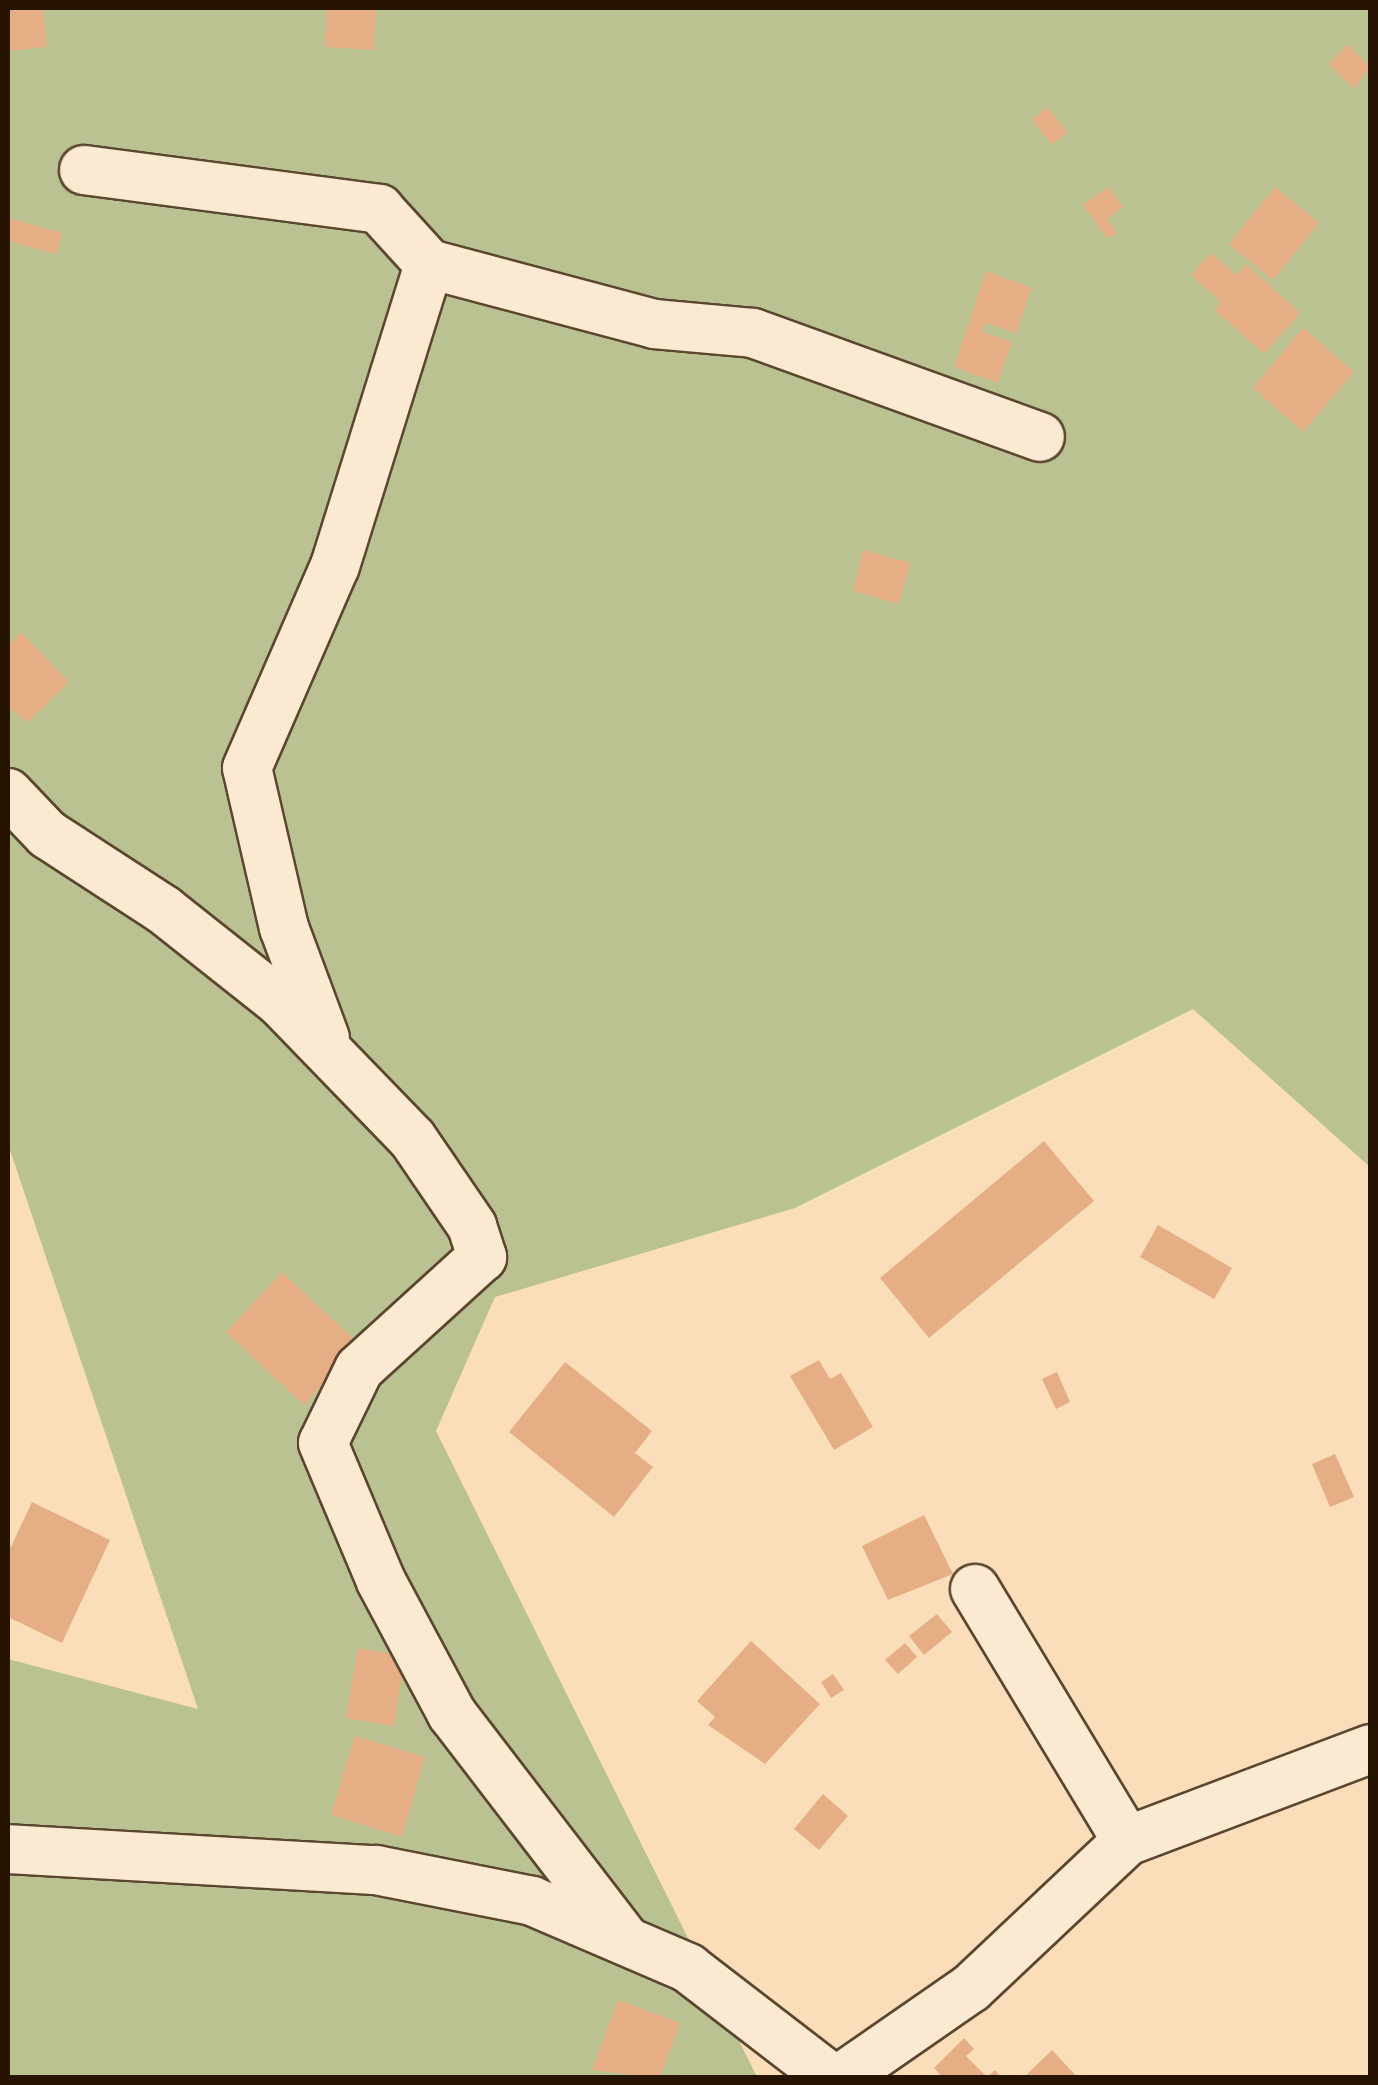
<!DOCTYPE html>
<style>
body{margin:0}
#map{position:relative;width:1378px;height:2085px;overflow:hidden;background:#f9deb9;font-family:"IM FELL Great Primer",serif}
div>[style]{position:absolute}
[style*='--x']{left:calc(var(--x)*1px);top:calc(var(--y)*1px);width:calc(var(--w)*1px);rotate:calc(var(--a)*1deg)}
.green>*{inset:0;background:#bac292}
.building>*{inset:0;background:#e6ae85}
.roads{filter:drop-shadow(2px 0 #5b462f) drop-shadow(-2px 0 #5b462f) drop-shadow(0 2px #5b462f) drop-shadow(0 -2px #5b462f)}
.minor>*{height:48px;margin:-24px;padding:0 24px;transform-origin:24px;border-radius:24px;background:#fbead2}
span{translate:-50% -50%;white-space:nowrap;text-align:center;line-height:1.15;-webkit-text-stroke:8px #fbead2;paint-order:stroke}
.frame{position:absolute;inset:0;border:10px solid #261401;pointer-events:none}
</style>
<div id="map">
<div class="green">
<div style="clip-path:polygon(8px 8px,1370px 8px,1370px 1167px,1193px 1009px,795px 1208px,495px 1297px,436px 1431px,757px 2077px,8px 2077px,8px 1659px,198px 1709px,8px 1144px)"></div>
</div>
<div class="building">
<div style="clip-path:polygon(8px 8px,43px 8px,47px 47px,8px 51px)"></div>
<div style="clip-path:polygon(327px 8px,376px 8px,374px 50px,325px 47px)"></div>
<div style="clip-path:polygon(1348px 44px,1370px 67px,1354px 89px,1329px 64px)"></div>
<div style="clip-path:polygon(1047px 107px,1068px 132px,1052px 145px,1032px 120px)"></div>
<div style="clip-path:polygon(1108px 187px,1123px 207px,1107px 219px,1117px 233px,1108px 239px,1083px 205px)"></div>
<div style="clip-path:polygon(1275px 187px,1319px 223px,1273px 280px,1229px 244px)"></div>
<div style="clip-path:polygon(8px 218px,62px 233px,57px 254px,8px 241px)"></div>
<div style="clip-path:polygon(1211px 253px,1236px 275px,1246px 264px,1300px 313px,1264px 354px,1215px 310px,1221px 302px,1191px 275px)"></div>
<div style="clip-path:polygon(986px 271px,1032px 288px,1016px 333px,986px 323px,982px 332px,1012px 342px,998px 383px,954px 367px)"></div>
<div style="clip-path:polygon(1303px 328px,1354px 372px,1303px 432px,1253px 388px)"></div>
<div style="clip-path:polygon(863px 550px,910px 563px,899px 604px,853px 591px)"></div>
<div style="clip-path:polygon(21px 632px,69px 682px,28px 722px,8px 708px,8px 646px)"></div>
<div style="clip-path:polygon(1044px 1141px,1094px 1201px,929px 1338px,880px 1278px)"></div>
<div style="clip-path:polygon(1158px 1225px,1232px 1268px,1214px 1299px,1140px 1257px)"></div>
<div style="clip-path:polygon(282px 1272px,360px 1345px,304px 1405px,226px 1332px)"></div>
<div style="clip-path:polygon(819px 1360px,830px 1379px,841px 1373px,873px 1427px,834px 1450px,790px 1376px)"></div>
<div style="clip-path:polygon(565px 1362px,652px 1431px,635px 1453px,653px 1467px,614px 1517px,509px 1432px)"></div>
<div style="clip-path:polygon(1057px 1372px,1070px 1402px,1056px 1409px,1042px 1379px)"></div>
<div style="clip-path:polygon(1335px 1454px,1354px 1497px,1330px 1507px,1312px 1464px)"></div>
<div style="clip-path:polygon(32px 1502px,110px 1540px,62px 1643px,8px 1617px,8px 1553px)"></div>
<div style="clip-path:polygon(924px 1515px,953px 1574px,888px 1600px,862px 1546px)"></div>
<div style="clip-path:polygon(937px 1614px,952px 1632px,924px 1655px,909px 1636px)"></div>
<div style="clip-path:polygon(751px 1641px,820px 1704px,765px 1764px,708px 1725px,715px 1717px,697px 1701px)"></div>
<div style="clip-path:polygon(905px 1643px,917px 1657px,898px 1674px,885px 1660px)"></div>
<div style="clip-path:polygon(358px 1648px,405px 1656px,394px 1726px,346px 1718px)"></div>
<div style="clip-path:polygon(833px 1674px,844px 1690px,831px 1698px,821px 1682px)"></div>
<div style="clip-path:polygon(355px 1736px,425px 1757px,402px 1837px,331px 1815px)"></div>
<div style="clip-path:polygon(823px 1794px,848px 1816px,819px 1850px,794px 1829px)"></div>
<div style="clip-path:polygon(618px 2000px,680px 2023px,660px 2078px,592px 2070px)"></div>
<div style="clip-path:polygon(964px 2038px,974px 2049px,966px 2056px,987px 2077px,995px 2070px,1002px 2078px,943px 2078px,934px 2068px)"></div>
<div style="clip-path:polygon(1052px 2050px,1078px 2078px,1023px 2078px)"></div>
</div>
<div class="roads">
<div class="minor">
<div style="--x:84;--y:170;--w:298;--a:7.5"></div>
<div style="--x:379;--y:209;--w:74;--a:47.7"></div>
<div style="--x:429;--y:264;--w:233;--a:14.9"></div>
<div style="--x:654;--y:324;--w:99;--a:5.2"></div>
<div style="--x:753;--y:333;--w:305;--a:19.9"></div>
<div style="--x:8;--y:793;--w:57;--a:46.4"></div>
<div style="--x:47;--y:834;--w:140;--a:33"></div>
<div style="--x:164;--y:910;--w:148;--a:38.4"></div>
<div style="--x:280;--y:1002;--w:190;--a:45.9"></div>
<div style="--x:412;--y:1138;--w:107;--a:55.7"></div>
<div style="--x:472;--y:1226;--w:33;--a:72"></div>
<div style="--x:482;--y:1257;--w:166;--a:137.7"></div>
<div style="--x:359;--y:1369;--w:82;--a:115.9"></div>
<div style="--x:323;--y:1443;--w:150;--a:67.2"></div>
<div style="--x:381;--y:1581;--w:151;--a:61.9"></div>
<div style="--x:452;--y:1714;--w:281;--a:52.5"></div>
<div style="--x:325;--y:1038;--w:117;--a:-110.4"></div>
<div style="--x:284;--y:928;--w:164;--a:-103"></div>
<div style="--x:247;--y:768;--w:220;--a:-66.5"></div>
<div style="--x:335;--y:566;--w:316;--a:-72.7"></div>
<div style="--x:975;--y:1589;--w:294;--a:58.9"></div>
<div style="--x:8;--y:1849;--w:369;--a:3.3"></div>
<div style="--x:376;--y:1870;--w:159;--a:11.2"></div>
<div style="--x:532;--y:1901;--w:170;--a:23.2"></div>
<div style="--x:688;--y:1968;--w:180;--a:37.6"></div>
<div style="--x:841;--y:2078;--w:158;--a:-34.7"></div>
<div style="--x:971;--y:1988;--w:214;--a:-43.3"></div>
<div style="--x:1127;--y:1841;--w:260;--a:-20.7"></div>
</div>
</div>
<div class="frame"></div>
</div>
